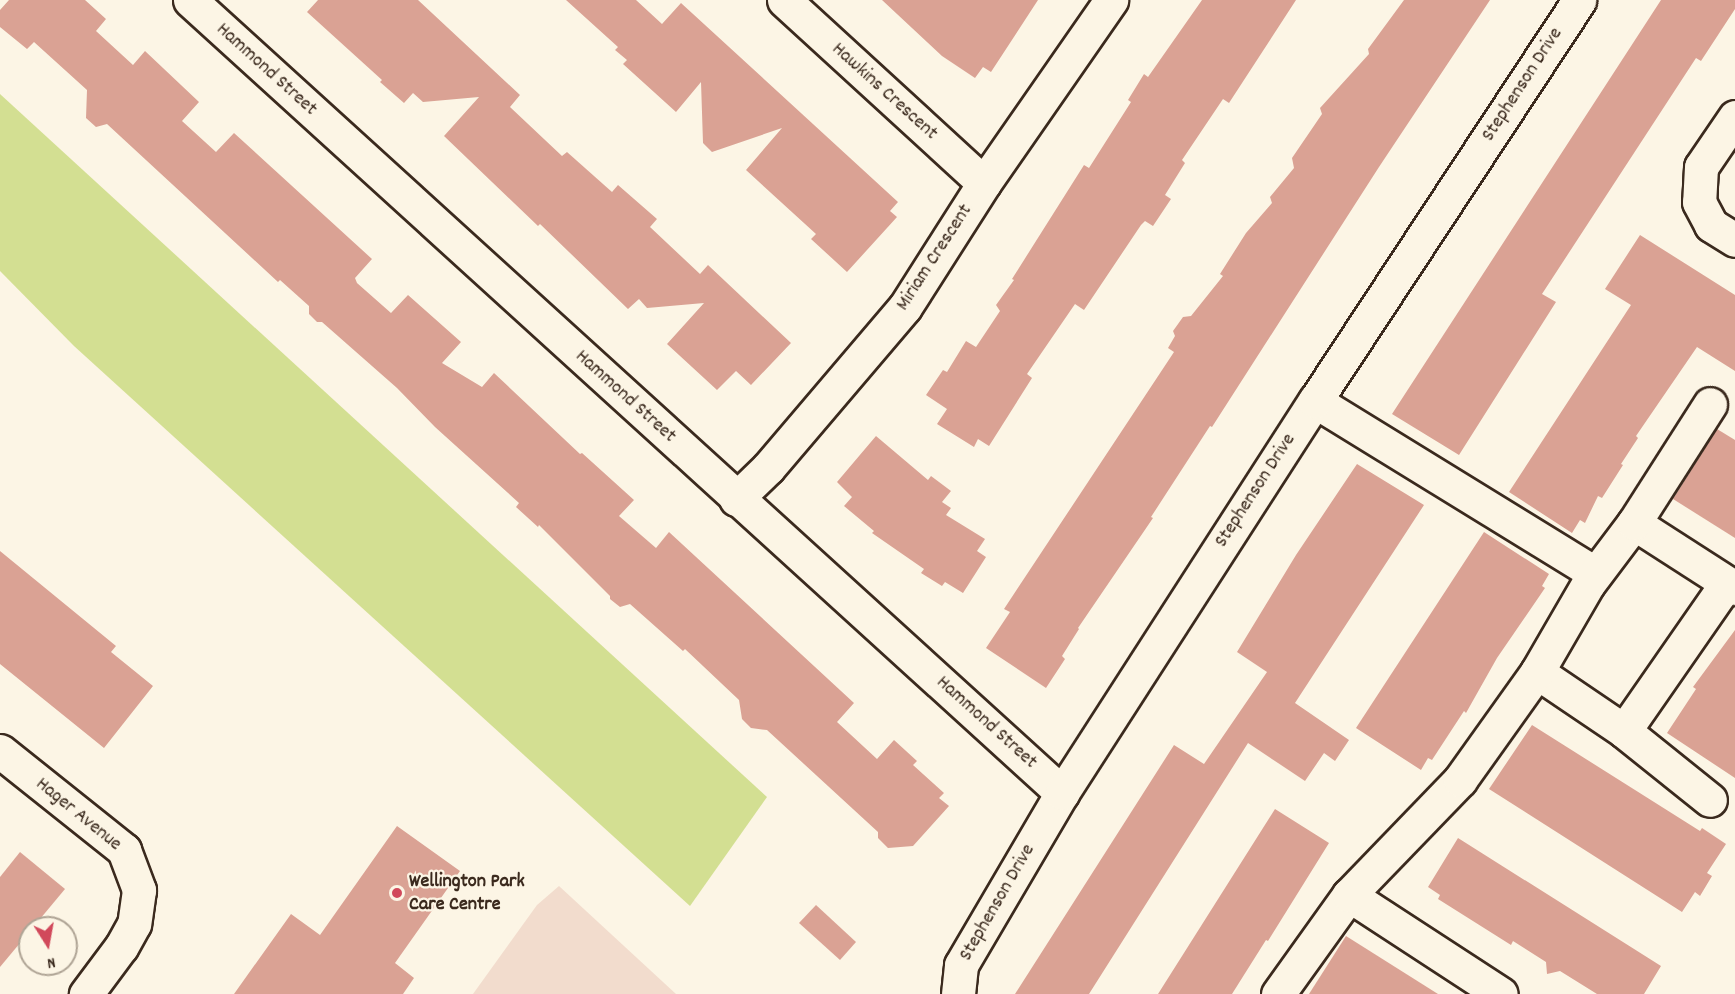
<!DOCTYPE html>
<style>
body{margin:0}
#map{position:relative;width:1735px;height:994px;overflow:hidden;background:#fcf5e5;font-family:Dekko,sans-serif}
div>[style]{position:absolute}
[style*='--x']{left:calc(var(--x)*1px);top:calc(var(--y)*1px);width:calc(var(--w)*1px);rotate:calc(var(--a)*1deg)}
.built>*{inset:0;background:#f2dccd}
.green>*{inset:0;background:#d3df92}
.building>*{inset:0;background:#daa294}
.roads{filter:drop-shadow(2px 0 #3b2a1e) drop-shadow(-2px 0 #3b2a1e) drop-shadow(0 2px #3b2a1e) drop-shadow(0 -2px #3b2a1e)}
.minor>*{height:33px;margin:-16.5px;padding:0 16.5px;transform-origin:16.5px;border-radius:16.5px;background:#fcf5e5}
.dots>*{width:16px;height:16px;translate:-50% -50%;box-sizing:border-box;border:3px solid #fcf5e5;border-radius:50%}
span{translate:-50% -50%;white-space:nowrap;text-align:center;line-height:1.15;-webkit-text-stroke:4.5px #fcf5e5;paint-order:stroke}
.street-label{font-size:20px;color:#3b2a1e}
.poi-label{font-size:20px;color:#3b2a1e;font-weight:700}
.left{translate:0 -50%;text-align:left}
.north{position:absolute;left:18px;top:916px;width:60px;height:60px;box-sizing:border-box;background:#fcf5e5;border:2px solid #afa495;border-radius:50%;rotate:169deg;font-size:16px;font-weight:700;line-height:24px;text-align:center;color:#3b2a1e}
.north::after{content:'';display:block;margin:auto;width:21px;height:27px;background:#d1495b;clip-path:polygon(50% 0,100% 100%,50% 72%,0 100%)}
</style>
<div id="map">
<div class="built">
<div style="clip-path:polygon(559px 886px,676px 994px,473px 994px,537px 905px)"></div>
</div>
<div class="green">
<div style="clip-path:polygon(0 94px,767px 797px,690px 906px,74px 346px,0 271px)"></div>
</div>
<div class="building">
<div style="clip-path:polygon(9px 0,85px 0,106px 19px,96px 31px,133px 65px,145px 51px,199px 102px,182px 121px,216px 152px,234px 133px,372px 259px,355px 278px,357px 283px,391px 313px,408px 295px,461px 342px,442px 363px,482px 387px,494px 373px,580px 454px,582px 453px,634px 500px,619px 516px,656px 548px,669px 532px,854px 703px,837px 722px,877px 759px,894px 740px,917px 761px,913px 765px,944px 793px,939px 798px,949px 806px,913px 846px,888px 848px,878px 838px,878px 832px,767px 730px,751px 728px,742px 719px,739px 700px,685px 649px,683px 651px,630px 604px,620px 607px,610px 599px,610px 596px,539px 525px,538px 527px,516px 507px,519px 503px,435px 427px,397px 388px,322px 322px,317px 322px,309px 314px,309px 306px,280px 280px,278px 282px,107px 124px,96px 127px,86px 118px,87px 90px,34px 42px,27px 49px,0 27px,0 10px)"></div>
<div style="clip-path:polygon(318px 0,418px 0,520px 95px,510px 107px,562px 156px,567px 152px,612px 192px,618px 185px,657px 219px,650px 227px,700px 274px,708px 265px,791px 343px,751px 385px,736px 371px,717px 390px,667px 344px,704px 303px,647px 308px,639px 299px,628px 309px,540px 224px,538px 226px,444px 136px,479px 97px,423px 102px,413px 93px,404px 103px,380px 82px,382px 80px,307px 12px)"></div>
<div style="clip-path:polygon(566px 0,636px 0,662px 24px,681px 3px,898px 202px,890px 211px,897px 217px,847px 272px,811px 239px,816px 234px,746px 170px,782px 128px,712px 152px,703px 143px,701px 82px,676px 112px,623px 64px,627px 60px,615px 50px,618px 47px)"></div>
<div style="clip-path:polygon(882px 0,1038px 0,991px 72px,983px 67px,975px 78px,942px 56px)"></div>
<div style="clip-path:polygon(1202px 0,1296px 0,1229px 103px,1223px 99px,1182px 160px,1185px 163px,1165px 195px,1171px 199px,1153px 226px,1145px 221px,1141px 225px,1084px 310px,1075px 304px,1027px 374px,1032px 378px,989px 446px,978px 439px,974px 447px,937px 424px,947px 409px,926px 395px,943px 370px,947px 372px,966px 341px,976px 347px,1000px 311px,996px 305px,1014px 280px,1012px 279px,1084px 165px,1089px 168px,1131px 102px,1128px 100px,1144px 74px,1148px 77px)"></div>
<div style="clip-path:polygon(1404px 0,1490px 0,1379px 167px,1212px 427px,1210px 426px,1151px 517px,1153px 518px,1078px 628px,1079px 629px,1062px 656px,1065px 659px,1046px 688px,986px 648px,1010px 612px,1004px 609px,1174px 352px,1168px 348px,1175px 336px,1173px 331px,1183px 317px,1191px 316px,1223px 276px,1220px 274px,1246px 233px,1272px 203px,1270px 197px,1294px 168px,1292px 158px,1322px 114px,1320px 108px,1369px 54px,1368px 49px)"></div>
<div style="clip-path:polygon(1661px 0,1735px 0,1735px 9px,1701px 61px,1696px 58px,1542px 294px,1556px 302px,1459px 455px,1392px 414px)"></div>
<div style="clip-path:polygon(1640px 235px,1735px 295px,1735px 371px,1697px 347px,1636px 436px,1638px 438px,1621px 464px,1623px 465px,1602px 498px,1598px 496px,1585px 523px,1580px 520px,1572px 533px,1509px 492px,1631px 305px,1605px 289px)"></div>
<div style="clip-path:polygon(1717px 429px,1735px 440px,1735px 538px,1673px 499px)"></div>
<div style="clip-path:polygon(876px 436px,928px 480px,931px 476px,951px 491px,942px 502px,951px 508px,946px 515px,985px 539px,977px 551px,986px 557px,963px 593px,945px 582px,942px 586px,921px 573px,924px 569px,872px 533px,874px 531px,844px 506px,852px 497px,837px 482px)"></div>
<div style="clip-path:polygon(1357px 464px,1424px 505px,1295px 703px,1349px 740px,1335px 761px,1324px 753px,1305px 781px,1248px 743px,1089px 994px,1015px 994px,1174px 745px,1204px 764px,1267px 672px,1237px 652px,1296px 555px)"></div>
<div style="clip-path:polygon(1484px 532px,1549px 574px,1542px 586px,1545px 588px,1497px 658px,1466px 713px,1464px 711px,1432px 760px,1428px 758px,1421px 770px,1356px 728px)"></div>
<div style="clip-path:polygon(0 551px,116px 646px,111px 652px,153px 686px,104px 748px,0 664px)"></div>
<div style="clip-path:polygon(1735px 630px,1735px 778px,1667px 733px,1696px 689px,1693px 687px)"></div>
<div style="clip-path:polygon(1532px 725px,1700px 831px,1702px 828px,1726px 844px,1707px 873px,1712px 876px,1700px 896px,1695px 892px,1682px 912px,1489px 789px)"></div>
<div style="clip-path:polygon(1275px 809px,1329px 843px,1268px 941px,1266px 940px,1232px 994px,1158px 994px)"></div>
<div style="clip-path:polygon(397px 826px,460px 871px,395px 963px,414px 978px,403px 994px,234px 994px,291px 914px,320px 935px)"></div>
<div style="clip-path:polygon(1458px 838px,1661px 966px,1644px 994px,1597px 994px,1560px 971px,1547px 974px,1546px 962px,1513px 941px,1511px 945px,1438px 899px,1440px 895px,1428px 887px)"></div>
<div style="clip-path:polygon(20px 852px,65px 889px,0 967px,0 877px)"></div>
<div style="clip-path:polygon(816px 905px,856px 942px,840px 960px,799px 923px)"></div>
<div style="clip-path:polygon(1346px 936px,1438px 994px,1309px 994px)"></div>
</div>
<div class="roads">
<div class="minor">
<div style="--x:190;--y:0;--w:1179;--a:42.28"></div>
<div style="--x:784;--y:0;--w:271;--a:42.5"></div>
<div style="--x:1735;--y:117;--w:60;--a:124.2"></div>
<div style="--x:1701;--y:167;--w:35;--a:93"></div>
<div style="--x:1699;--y:202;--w:26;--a:62"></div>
<div style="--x:1711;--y:225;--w:28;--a:32"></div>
<div style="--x:1315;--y:401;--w:329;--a:31.6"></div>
<div style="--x:736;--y:499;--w:45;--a:-44.1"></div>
<div style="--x:768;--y:468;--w:211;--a:-49.6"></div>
<div style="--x:905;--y:307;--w:147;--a:-57.5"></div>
<div style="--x:984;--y:183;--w:223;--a:-55.2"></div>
<div style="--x:1634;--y:523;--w:120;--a:32.8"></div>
<div style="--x:1537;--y:672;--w:105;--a:34.1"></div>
<div style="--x:1624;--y:731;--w:110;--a:38.7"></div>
<div style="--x:1624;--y:731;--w:180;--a:-55.2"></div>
<div style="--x:0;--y:751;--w:159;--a:38.6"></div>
<div style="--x:124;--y:850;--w:43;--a:69.4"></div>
<div style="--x:139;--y:890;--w:34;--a:98"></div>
<div style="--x:134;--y:924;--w:26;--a:119"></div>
<div style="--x:121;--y:947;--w:59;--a:126.7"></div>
<div style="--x:1349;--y:895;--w:181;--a:33.1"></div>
<div style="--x:958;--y:994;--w:29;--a:-84"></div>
<div style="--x:961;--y:965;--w:199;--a:-59.6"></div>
<div style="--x:1062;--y:793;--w:467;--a:-57.2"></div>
<div style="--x:1315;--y:401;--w:480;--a:-56.6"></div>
<div style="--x:1278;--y:994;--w:122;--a:-54.4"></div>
<div style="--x:1349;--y:895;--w:160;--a:-46"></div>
<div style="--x:1460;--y:780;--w:133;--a:-54.5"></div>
<div style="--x:1537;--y:672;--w:102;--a:-59.9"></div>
<div style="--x:1588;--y:584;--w:76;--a:-53"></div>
<div style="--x:1634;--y:523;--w:141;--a:-57.4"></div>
</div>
</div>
<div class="dots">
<div style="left:397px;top:893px;background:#d1495b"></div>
</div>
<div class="street-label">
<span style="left:266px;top:70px;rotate:42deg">Hammond Street</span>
<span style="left:1523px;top:85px;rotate:-57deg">Stephenson Drive</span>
<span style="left:884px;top:92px;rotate:42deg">Hawkins Crescent</span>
<span style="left:935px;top:258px;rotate:-57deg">Miriam Crescent</span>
<span style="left:625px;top:397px;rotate:42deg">Hammond Street</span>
<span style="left:1256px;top:491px;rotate:-57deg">Stephenson Drive</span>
<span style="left:986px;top:723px;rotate:42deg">Hammond Street</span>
<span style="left:78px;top:815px;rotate:39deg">Hager Avenue</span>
<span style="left:998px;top:903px;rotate:-60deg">Stephenson Drive</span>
</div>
<div class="poi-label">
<span class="left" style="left:409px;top:894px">Wellington Park<br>Care Centre</span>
</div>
<div class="north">N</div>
</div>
